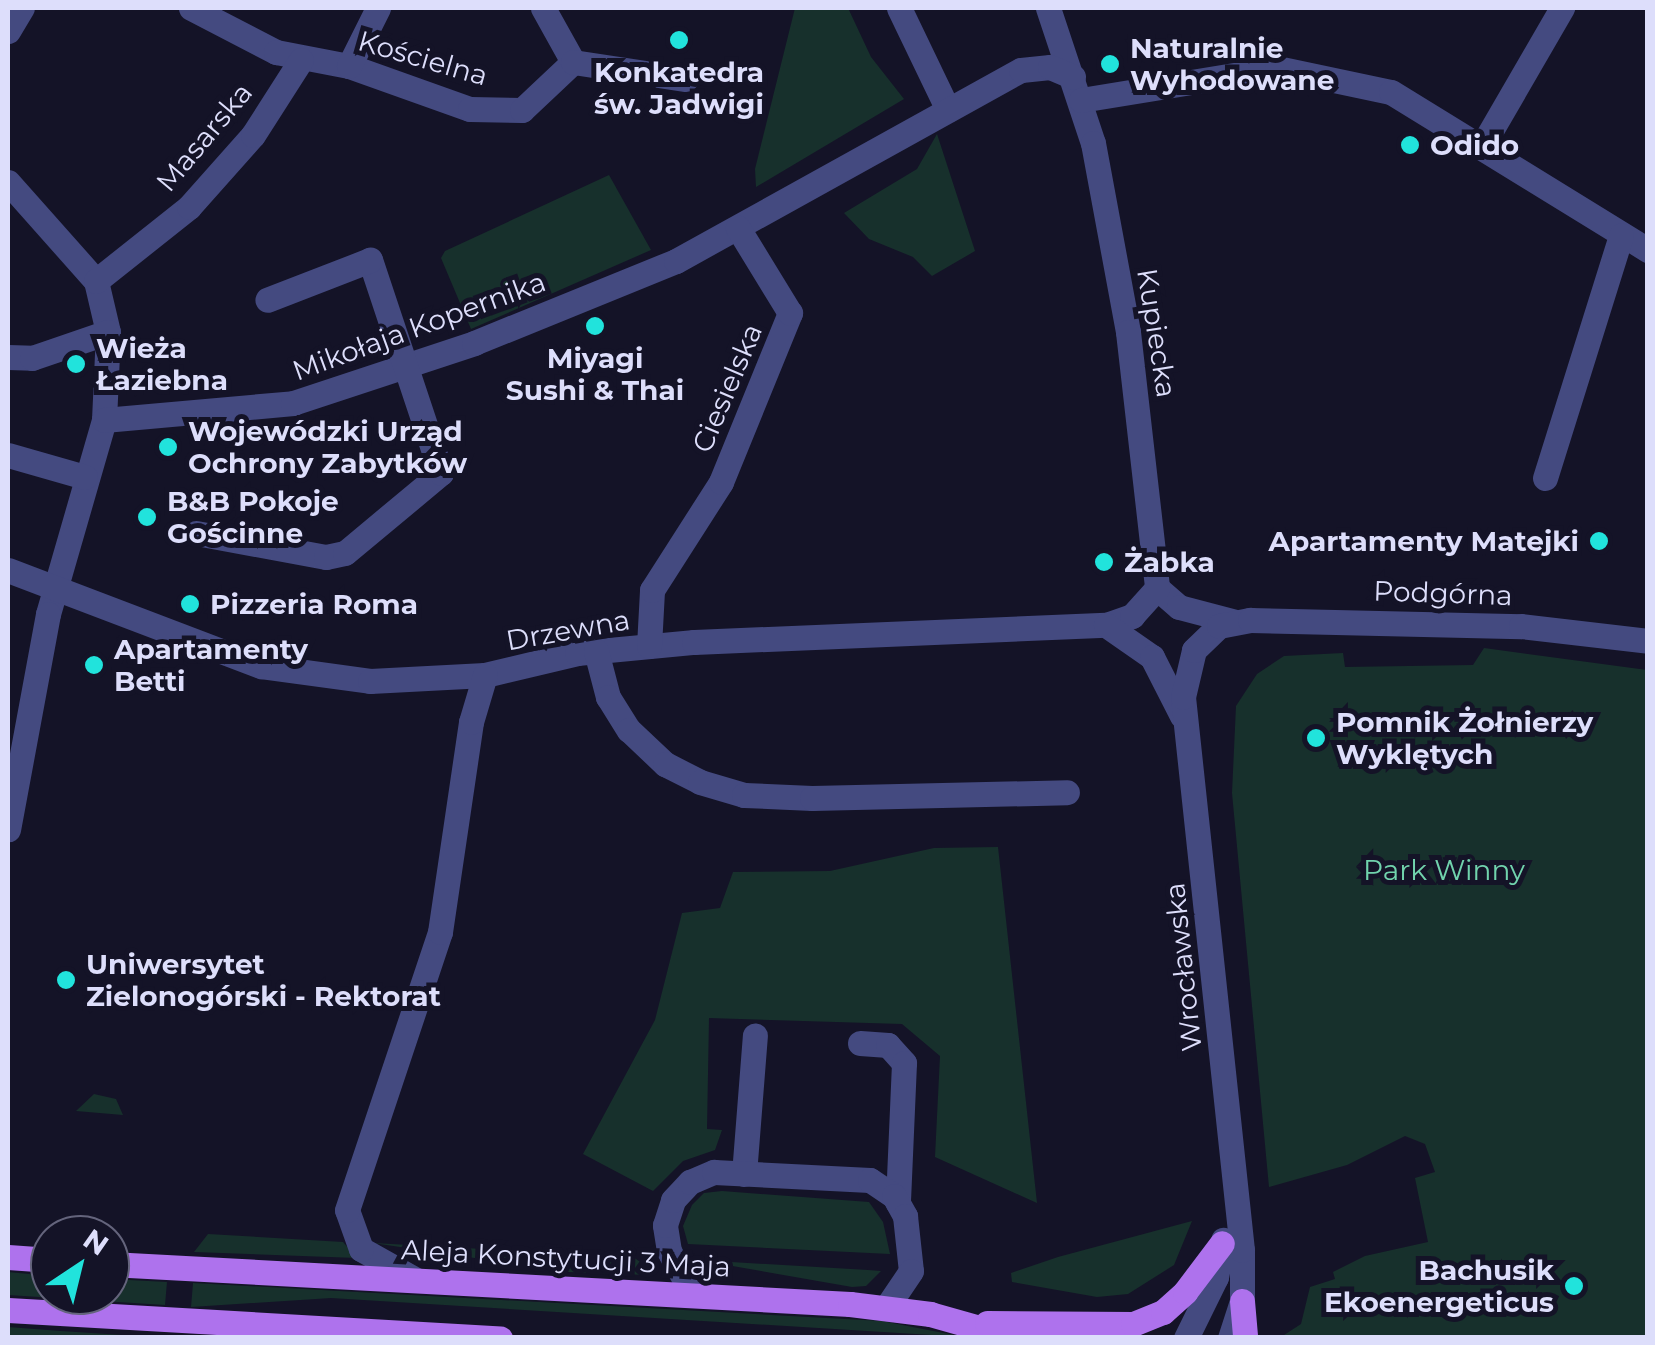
<!DOCTYPE html>
<meta charset="utf-8">
<style>
body{margin:0}
#map{position:relative;width:1655px;height:1345px;overflow:hidden;background:#141327;font-family:Montserrat,sans-serif}
div>[style]{position:absolute}
[style*='--x']{left:calc(var(--x)*1px);top:calc(var(--y)*1px);width:calc(var(--w)*1px);rotate:calc(var(--a)*1deg)}
.green>*{inset:0;background:#17302c}
.minor>*{height:25px;margin:-12.5px;padding:0 12.5px;transform-origin:12.5px;border-radius:12.5px;background:#444a80}
.major>*{height:25px;margin:-12.5px;padding:0 12.5px;transform-origin:12.5px;border-radius:12.5px;background:#ae72ed}
.dots>*{width:28px;height:28px;translate:-50% -50%;box-sizing:border-box;border:5px solid #141327;border-radius:50%}
span{translate:-50% -50%;white-space:nowrap;text-align:center;line-height:1.15;-webkit-text-stroke:10px #141327;paint-order:stroke}
.poi-label{font-size:28px;color:#dddefb;font-weight:700}
.left{translate:0 -50%;text-align:left}
.right{translate:-100% -50%;text-align:right}
.street-label{font-size:28px;color:#dddefb}
.park-label{font-size:28px;color:#71d3ad}
.frame{position:absolute;inset:0;border:10px solid #dddefb;pointer-events:none}
.north{position:absolute;left:30px;top:1215px;width:100px;height:100px;box-sizing:border-box;background:#141327;border:2px solid #64647c;border-radius:50%;rotate:35deg;font-size:28px;font-weight:700;line-height:40px;text-align:center;color:#dddefb}
.north::after{content:'';display:block;margin:auto;width:35px;height:45px;background:#21e3dc;clip-path:polygon(50% 0,100% 100%,50% 72%,0 100%)}
</style>
<div id="map">
<div class="green">
<div style="clip-path:polygon(795px 8px,848px 8px,871px 57px,904px 99px,756px 187px,755px 169px)"></div>
<div style="clip-path:polygon(937px 134px,975px 251px,932px 276px,913px 257px,869px 239px,844px 213px,917px 169px)"></div>
<div style="clip-path:polygon(609px 175px,651px 250px,471px 329px,441px 258px,445px 251px)"></div>
<div style="clip-path:polygon(1484px 648px,1647px 670px,1647px 1337px,1281px 1337px,1301px 1324px,1310px 1287px,1335px 1279px,1333px 1272px,1365px 1256px,1428px 1242px,1415px 1178px,1435px 1172px,1425px 1144px,1405px 1136px,1347px 1165px,1269px 1187px,1232px 793px,1236px 706px,1257px 674px,1284px 656px,1343px 653px,1345px 667px,1473px 665px)"></div>
<div style="clip-path:polygon(998px 847px,1037px 1203px,935px 1157px,940px 1056px,902px 1024px,709px 1018px,707px 1129px,722px 1130px,715px 1150px,683px 1161px,653px 1191px,583px 1154px,655px 1020px,682px 913px,720px 908px,733px 872px,830px 871px,934px 848px)"></div>
<div style="clip-path:polygon(94px 1094px,116px 1099px,123px 1115px,76px 1111px)"></div>
<div style="clip-path:polygon(722px 1191px,869px 1202px,883px 1222px,890px 1254px,688px 1244px,683px 1226px,692px 1205px,704px 1193px)"></div>
<div style="clip-path:polygon(1192px 1221px,1174px 1265px,1128px 1294px,1097px 1297px,1012px 1282px,1011px 1273px,1058px 1257px)"></div>
<div style="clip-path:polygon(208px 1234px,343px 1242px,357px 1258px,194px 1252px)"></div>
<div style="clip-path:polygon(373px 1243px,645px 1258px,648px 1275px,568px 1272px)"></div>
<div style="clip-path:polygon(698px 1260px,868px 1270px,881px 1271px,866px 1286px,852px 1287px)"></div>
<div style="clip-path:polygon(8px 1272px,50px 1276px,50px 1295px,110px 1295px,110px 1279px,167px 1282px,165px 1305px,8px 1295px)"></div>
<div style="clip-path:polygon(193px 1283px,882px 1321px,964px 1337px,331px 1298px,191px 1307px)"></div>
<div style="clip-path:polygon(8px 1327px,61px 1331px,153px 1337px,8px 1337px)"></div>
</div>
<div class="minor">
<div style="--x:191;--y:8;--w:96;--a:27.4"></div>
<div style="--x:276;--y:52;--w:74;--a:10.9"></div>
<div style="--x:349;--y:66;--w:128;--a:19.6"></div>
<div style="--x:470;--y:109;--w:52;--a:1.1"></div>
<div style="--x:522;--y:110;--w:70;--a:-43.3"></div>
<div style="--x:543;--y:8;--w:62;--a:60.9"></div>
<div style="--x:899;--y:8;--w:113;--a:64.3"></div>
<div style="--x:1048;--y:8;--w:142;--a:71.6"></div>
<div style="--x:1093;--y:143;--w:192;--a:79.5"></div>
<div style="--x:1128;--y:332;--w:258;--a:83.5"></div>
<div style="--x:1157;--y:588;--w:29;--a:41"></div>
<div style="--x:1179;--y:607;--w:59;--a:14.7"></div>
<div style="--x:8;--y:31;--w:27;--a:-59"></div>
<div style="--x:573;--y:62;--w:114;--a:8.6"></div>
<div style="--x:349;--y:66;--w:65;--a:-63.4"></div>
<div style="--x:1081;--y:100;--w:199;--a:-9.3"></div>
<div style="--x:1277;--y:68;--w:116;--a:11.9"></div>
<div style="--x:1391;--y:92;--w:302;--a:31.6"></div>
<div style="--x:1482;--y:146;--w:160;--a:-59.9"></div>
<div style="--x:8;--y:182;--w:132;--a:48.4"></div>
<div style="--x:96;--y:281;--w:52;--a:76.8"></div>
<div style="--x:108;--y:332;--w:88;--a:92.6"></div>
<div style="--x:104;--y:420;--w:202;--a:106.1"></div>
<div style="--x:48;--y:614;--w:219;--a:100.5"></div>
<div style="--x:96;--y:281;--w:119;--a:-38.5"></div>
<div style="--x:189;--y:207;--w:96;--a:-48.4"></div>
<div style="--x:253;--y:135;--w:89;--a:-57.4"></div>
<div style="--x:8;--y:357;--w:24;--a:2"></div>
<div style="--x:32;--y:358;--w:80;--a:-18.9"></div>
<div style="--x:104;--y:420;--w:190;--a:-5.1"></div>
<div style="--x:293;--y:403;--w:191;--a:-18.3"></div>
<div style="--x:474;--y:343;--w:218;--a:-22.1"></div>
<div style="--x:676;--y:261;--w:394;--a:-29"></div>
<div style="--x:1021;--y:70;--w:29;--a:-6"></div>
<div style="--x:1050;--y:67;--w:25;--a:23"></div>
<div style="--x:8;--y:455;--w:80;--a:15.9"></div>
<div style="--x:1545;--y:478;--w:254;--a:-72.6"></div>
<div style="--x:196;--y:533;--w:132;--a:10.5"></div>
<div style="--x:326;--y:557;--w:19;--a:-12"></div>
<div style="--x:345;--y:553;--w:125;--a:-39.8"></div>
<div style="--x:441;--y:473;--w:225;--a:-108.4"></div>
<div style="--x:370;--y:260;--w:110;--a:158.8"></div>
<div style="--x:8;--y:570;--w:271;--a:20.8"></div>
<div style="--x:261;--y:666;--w:110;--a:7.8"></div>
<div style="--x:370;--y:681;--w:115;--a:-3"></div>
<div style="--x:485;--y:675;--w:95;--a:-13.4"></div>
<div style="--x:577;--y:653;--w:118;--a:-5.4"></div>
<div style="--x:694;--y:642;--w:412;--a:-2.4"></div>
<div style="--x:1106;--y:625;--w:28;--a:-19"></div>
<div style="--x:1132;--y:616;--w:38;--a:-48"></div>
<div style="--x:1106;--y:625;--w:56;--a:34.8"></div>
<div style="--x:1152;--y:657;--w:66;--a:63"></div>
<div style="--x:649;--y:646;--w:56;--a:-86.9"></div>
<div style="--x:652;--y:590;--w:128;--a:-57.4"></div>
<div style="--x:721;--y:482;--w:183;--a:-67.8"></div>
<div style="--x:790;--y:313;--w:100;--a:-121.5"></div>
<div style="--x:596;--y:651;--w:48;--a:75.4"></div>
<div style="--x:608;--y:697;--w:39;--a:58"></div>
<div style="--x:629;--y:730;--w:50;--a:43.4"></div>
<div style="--x:665;--y:764;--w:39;--a:27"></div>
<div style="--x:700;--y:782;--w:46;--a:16.5"></div>
<div style="--x:744;--y:795;--w:68;--a:2.5"></div>
<div style="--x:812;--y:798;--w:255;--a:-1.3"></div>
<div style="--x:860;--y:1043;--w:28;--a:4"></div>
<div style="--x:888;--y:1045;--w:24;--a:48"></div>
<div style="--x:904;--y:1063;--w:140;--a:92.5"></div>
<div style="--x:744;--y:1174;--w:139;--a:-85.5"></div>
<div style="--x:416;--y:1280;--w:63;--a:-150.6"></div>
<div style="--x:361;--y:1249;--w:41;--a:-109.7"></div>
<div style="--x:347;--y:1210;--w:293;--a:-71.5"></div>
<div style="--x:440;--y:932;--w:212;--a:-81.6"></div>
<div style="--x:471;--y:722;--w:49;--a:-73.4"></div>
<div style="--x:693;--y:1295;--w:50;--a:-118.6"></div>
<div style="--x:669;--y:1251;--w:26;--a:-99"></div>
<div style="--x:665;--y:1225;--w:26;--a:-72"></div>
<div style="--x:673;--y:1200;--w:25;--a:-47"></div>
<div style="--x:690;--y:1182;--w:26;--a:-23"></div>
<div style="--x:714;--y:1172;--w:156;--a:2.9"></div>
<div style="--x:870;--y:1180;--w:29;--a:34"></div>
<div style="--x:894;--y:1196;--w:23;--a:61"></div>
<div style="--x:905;--y:1216;--w:55;--a:83.8"></div>
<div style="--x:911;--y:1271;--w:45;--a:124"></div>
<div style="--x:1186;--y:1338;--w:68;--a:-63.8"></div>
<div style="--x:1216;--y:1277;--w:38;--a:-79"></div>
<div style="--x:1230;--y:1338;--w:39;--a:-72"></div>
<div style="--x:1242;--y:1301;--w:51;--a:-90"></div>
<div style="--x:1242;--y:1250;--w:556;--a:-96.09"></div>
<div style="--x:1183;--y:697;--w:48;--a:-76.8"></div>
<div style="--x:1194;--y:650;--w:35;--a:-44"></div>
<div style="--x:1219;--y:626;--w:32;--a:-11"></div>
<div style="--x:1250;--y:620;--w:271;--a:1.3"></div>
<div style="--x:1521;--y:626;--w:128;--a:6.7"></div>
</div>
<div class="major">
<div style="--x:8;--y:1257;--w:42;--a:4.1"></div>
<div style="--x:110;--y:1264;--w:741;--a:3.09"></div>
<div style="--x:850;--y:1304;--w:81;--a:7.1"></div>
<div style="--x:930;--y:1314;--w:88;--a:15.8"></div>
<div style="--x:1242;--y:1301;--w:37;--a:85"></div>
<div style="--x:8;--y:1310;--w:493;--a:3.3"></div>
<div style="--x:987;--y:1323;--w:146;--a:0.4"></div>
<div style="--x:1133;--y:1324;--w:32;--a:-22"></div>
<div style="--x:1163;--y:1312;--w:30;--a:-42"></div>
<div style="--x:1185;--y:1292;--w:61;--a:-52.9"></div>
</div>
<div class="dots">
<div style="left:679px;top:40px;background:#21e3dc"></div>
<div style="left:1110px;top:64px;background:#21e3dc"></div>
<div style="left:1410px;top:145px;background:#21e3dc"></div>
<div style="left:595px;top:326px;background:#21e3dc"></div>
<div style="left:76px;top:364px;background:#21e3dc"></div>
<div style="left:168px;top:447px;background:#21e3dc"></div>
<div style="left:147px;top:517px;background:#21e3dc"></div>
<div style="left:1599px;top:541px;background:#21e3dc"></div>
<div style="left:1104px;top:562px;background:#21e3dc"></div>
<div style="left:190px;top:604px;background:#21e3dc"></div>
<div style="left:94px;top:665px;background:#21e3dc"></div>
<div style="left:1316px;top:738px;background:#21e3dc"></div>
<div style="left:66px;top:980px;background:#21e3dc"></div>
<div style="left:1574px;top:1286px;background:#21e3dc"></div>
</div>
<div class="poi-label">
<span class="left" style="left:1130px;top:64px">Naturalnie<br>Wyhodowane</span>
<span style="left:679px;top:88px">Konkatedra<br>św. Jadwigi</span>
<span class="left" style="left:1430px;top:145px">Odido</span>
<span class="left" style="left:96px;top:364px">Wieża<br>Łaziebna</span>
<span style="left:595px;top:374px">Miyagi<br>Sushi &amp; Thai</span>
<span class="left" style="left:188px;top:447px">Wojewódzki Urząd<br>Ochrony Zabytków</span>
<span class="left" style="left:167px;top:517px">B&amp;B Pokoje<br>Gościnne</span>
<span class="right" style="left:1579px;top:541px">Apartamenty Matejki</span>
<span class="left" style="left:1124px;top:562px">Żabka</span>
<span class="left" style="left:210px;top:604px">Pizzeria Roma</span>
<span class="left" style="left:114px;top:665px">Apartamenty<br>Betti</span>
<span class="left" style="left:1336px;top:738px">Pomnik Żołnierzy<br>Wyklętych</span>
<span class="left" style="left:86px;top:980px">Uniwersytet<br>Zielonogórski - Rektorat</span>
<span class="right" style="left:1554px;top:1286px">Bachusik<br>Ekoenergeticus</span>
</div>
<div class="street-label">
<span style="left:423px;top:58px;rotate:16deg">Kościelna</span>
<span style="left:204px;top:137px;rotate:-50deg">Masarska</span>
<span style="left:419px;top:326px;rotate:-20deg">Mikołaja Kopernika</span>
<span style="left:1157px;top:333px;rotate:81deg">Kupiecka</span>
<span style="left:727px;top:388px;rotate:-67deg">Ciesielska</span>
<span style="left:1443px;top:593px;rotate:2deg">Podgórna</span>
<span style="left:568px;top:630px;rotate:-10deg">Drzewna</span>
<span style="left:1183px;top:967px;rotate:-96deg">Wrocławska</span>
<span style="left:566px;top:1258px;rotate:3deg">Aleja Konstytucji 3 Maja</span>
</div>
<div class="park-label">
<span style="left:1444px;top:870px">Park Winny</span>
</div>
<div class="frame"></div>
<div class="north">N</div>
</div>
